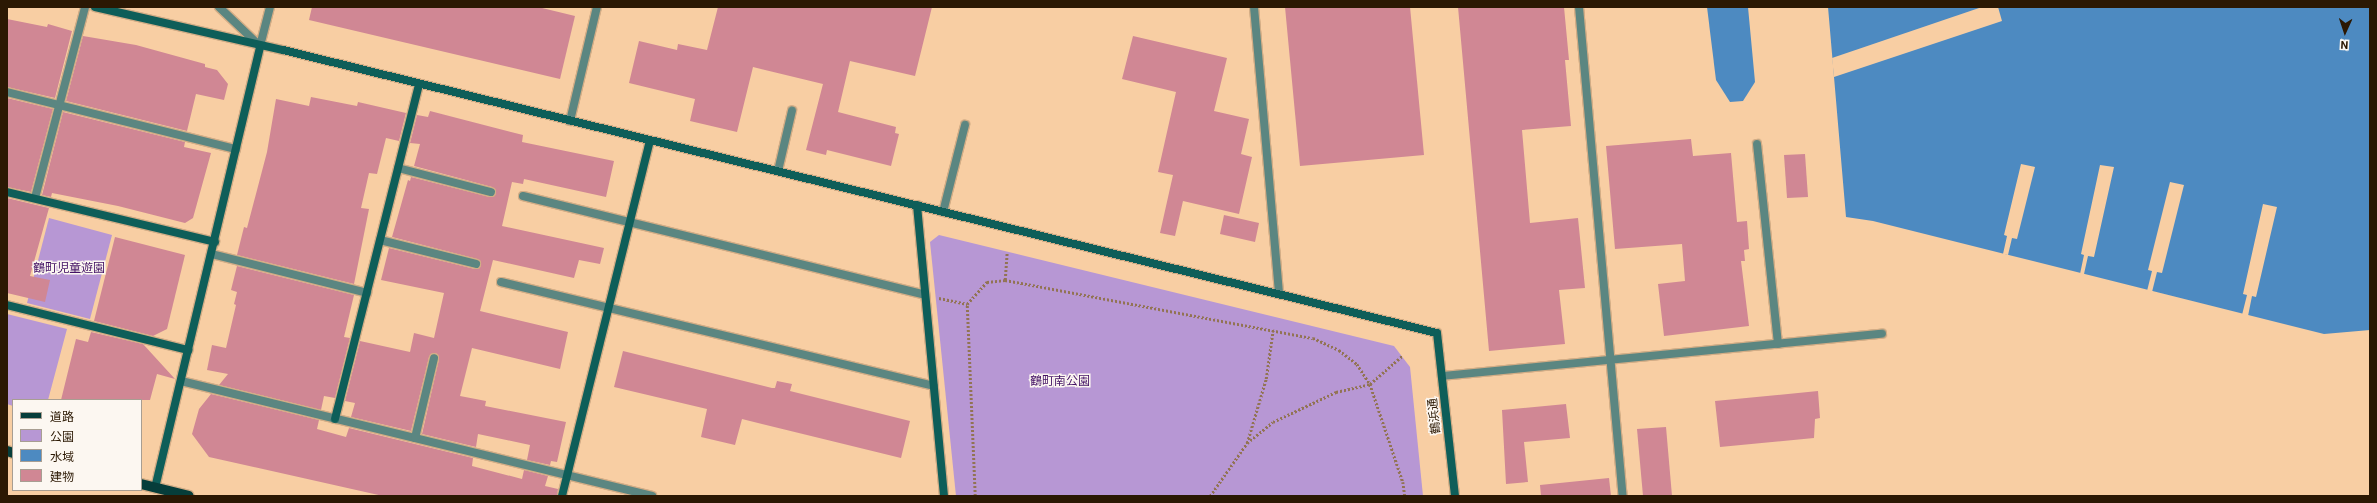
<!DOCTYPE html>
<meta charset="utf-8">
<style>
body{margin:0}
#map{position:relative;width:2377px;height:503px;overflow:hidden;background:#f8cea3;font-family:Roboto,"Noto Sans JP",sans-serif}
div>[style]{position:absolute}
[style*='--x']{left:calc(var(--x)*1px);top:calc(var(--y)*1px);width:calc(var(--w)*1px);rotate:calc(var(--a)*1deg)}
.green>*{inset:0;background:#b797d4}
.water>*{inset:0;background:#4d8ac1}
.pier>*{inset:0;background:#f8cea3}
.building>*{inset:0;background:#d08794}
.path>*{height:2.5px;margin-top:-1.25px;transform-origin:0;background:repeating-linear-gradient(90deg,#927353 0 2px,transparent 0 4px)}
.roads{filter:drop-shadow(1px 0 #d3ad86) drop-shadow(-1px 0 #d3ad86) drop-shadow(0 1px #d3ad86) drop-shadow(0 -1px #d3ad86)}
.lane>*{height:8px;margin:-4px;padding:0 4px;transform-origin:4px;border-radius:4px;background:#5b8681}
.street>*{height:8px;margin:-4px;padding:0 4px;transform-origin:4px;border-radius:4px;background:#5b8681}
.secondary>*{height:8px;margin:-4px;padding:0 4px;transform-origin:4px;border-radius:4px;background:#0e5e59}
.primary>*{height:10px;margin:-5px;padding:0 5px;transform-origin:5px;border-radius:5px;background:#063d3a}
span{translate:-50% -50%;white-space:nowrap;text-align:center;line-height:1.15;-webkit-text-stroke:3px #fcf7f1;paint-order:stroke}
.park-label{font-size:12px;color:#441265}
.street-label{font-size:12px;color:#2b1803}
.frame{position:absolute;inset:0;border:8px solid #2b1803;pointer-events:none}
.legend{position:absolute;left:12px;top:399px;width:130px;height:92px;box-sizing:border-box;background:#fcf7f1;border:1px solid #a89e92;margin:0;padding:5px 7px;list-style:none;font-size:12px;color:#2b1803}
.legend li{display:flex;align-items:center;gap:8px;height:20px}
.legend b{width:20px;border:1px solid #a89e92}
.north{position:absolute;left:2325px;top:12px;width:40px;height:40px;-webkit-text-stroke:3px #fcf7f1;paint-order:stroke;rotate:183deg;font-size:11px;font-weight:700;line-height:16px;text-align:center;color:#2b1803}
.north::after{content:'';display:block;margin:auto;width:14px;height:18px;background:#2b1803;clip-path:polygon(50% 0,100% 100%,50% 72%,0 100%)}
</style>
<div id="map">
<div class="green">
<div style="clip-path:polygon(49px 218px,112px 235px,90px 319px,27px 303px)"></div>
<div style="clip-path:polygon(939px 235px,1394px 346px,1410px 367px,1423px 496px,956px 496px,930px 242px)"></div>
<div style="clip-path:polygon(7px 314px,67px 329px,48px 400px,13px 400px,13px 406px,7px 404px)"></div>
</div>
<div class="water">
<div style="clip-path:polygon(1707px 7px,1748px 7px,1755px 82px,1743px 101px,1730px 102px,1716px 80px)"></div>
<div style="clip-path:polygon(1828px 7px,2370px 7px,2370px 330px,2324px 334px,1873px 221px,1846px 217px)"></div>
</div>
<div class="pier">
<div style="clip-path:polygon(1982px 7px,1998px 7px,2002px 21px,1834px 77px,1832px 58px)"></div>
<div style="clip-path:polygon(2021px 164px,2035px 167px,2017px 239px,2012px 238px,2008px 255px,2003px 254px,2007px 236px,2004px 235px)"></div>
<div style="clip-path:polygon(2100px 165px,2114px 167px,2094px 257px,2088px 256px,2084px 274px,2080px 274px,2084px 255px,2081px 254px)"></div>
<div style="clip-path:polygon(2170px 182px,2184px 185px,2162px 273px,2157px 272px,2152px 292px,2147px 291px,2152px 271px,2148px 270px)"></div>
<div style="clip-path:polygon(2263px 204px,2277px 207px,2256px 297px,2252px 296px,2248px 316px,2242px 315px,2247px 295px,2243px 294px)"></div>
</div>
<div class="building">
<div style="clip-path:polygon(312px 7px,538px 7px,575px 16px,560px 79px,309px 20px)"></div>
<div style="clip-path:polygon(718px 7px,932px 7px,915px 76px,850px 61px,838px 112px,896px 127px,895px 133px,899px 134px,891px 166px,827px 150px,826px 155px,806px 150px,823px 84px,753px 67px,737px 132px,690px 121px,695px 99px,629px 83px,639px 41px,677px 50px,678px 44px,707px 50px)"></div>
<div style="clip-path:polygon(1285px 7px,1410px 7px,1424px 155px,1300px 166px)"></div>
<div style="clip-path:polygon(1458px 7px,1564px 7px,1569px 60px,1565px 60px,1571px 126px,1522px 130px,1530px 223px,1578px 218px,1585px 288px,1559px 290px,1565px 344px,1489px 351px)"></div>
<div style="clip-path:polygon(7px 19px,47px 27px,48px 24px,72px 31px,55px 98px,7px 87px)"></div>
<div style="clip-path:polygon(83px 36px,136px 45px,205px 64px,205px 67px,217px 70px,228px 84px,224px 100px,196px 94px,187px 131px,66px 101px)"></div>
<div style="clip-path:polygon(1133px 36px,1227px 58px,1214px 111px,1249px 119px,1241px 154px,1252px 157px,1239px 214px,1183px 201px,1175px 236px,1160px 233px,1173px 175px,1158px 172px,1176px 92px,1122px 79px)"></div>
<div style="clip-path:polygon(311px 97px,357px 106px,358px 102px,406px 113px,399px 141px,386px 138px,377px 174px,369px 173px,361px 208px,369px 209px,354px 284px,237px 255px,244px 227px,247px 228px,267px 152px,276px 99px,309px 106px)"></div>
<div style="clip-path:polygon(7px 98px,53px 109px,31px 192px,7px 187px)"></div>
<div style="clip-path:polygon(430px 111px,523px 135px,522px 142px,614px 161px,606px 197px,524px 179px,523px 184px,512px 182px,502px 226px,604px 248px,600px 264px,579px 260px,574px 278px,493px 260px,480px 311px,568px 332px,560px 369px,472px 348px,460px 396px,486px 401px,485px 406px,566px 422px,557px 462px,551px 461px,550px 465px,527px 460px,530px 445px,478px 434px,476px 447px,422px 434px,439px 359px,436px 353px,429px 357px,411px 431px,351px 417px,355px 403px,345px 401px,360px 341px,410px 352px,414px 333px,434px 338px,444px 293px,381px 280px,389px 248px,475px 269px,481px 266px,477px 259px,392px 237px,408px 180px,410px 181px,411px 177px,490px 197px,496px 194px,492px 187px,414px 166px,420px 144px,410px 143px,417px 115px,428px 117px)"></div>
<div style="clip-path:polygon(63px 112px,185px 142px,184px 147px,211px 153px,193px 218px,185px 223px,118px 206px,52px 193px,51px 197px,42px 195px)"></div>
<div style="clip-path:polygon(1691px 139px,1693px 156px,1731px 153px,1737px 222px,1747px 221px,1749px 249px,1744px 250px,1745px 261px,1741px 261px,1749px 326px,1664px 336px,1658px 284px,1685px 281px,1682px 244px,1615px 249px,1606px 146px)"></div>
<div style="clip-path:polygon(1805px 154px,1808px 197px,1787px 198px,1784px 155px)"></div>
<div style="clip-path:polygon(7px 198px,49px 208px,30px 276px,50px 280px,45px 302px,7px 293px)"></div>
<div style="clip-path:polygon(1224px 215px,1259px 223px,1255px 242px,1220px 234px)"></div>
<div style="clip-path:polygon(115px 237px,185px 255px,167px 329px,153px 336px,94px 321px)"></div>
<div style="clip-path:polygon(237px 266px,354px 295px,344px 337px,350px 338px,335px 398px,324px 396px,321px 410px,219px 385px,228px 374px,207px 370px,212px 345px,226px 348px,236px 305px,234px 304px,237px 292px,231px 290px)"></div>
<div style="clip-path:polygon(91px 332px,143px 344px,175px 379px,157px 374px,150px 400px,61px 400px,76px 339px,88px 342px)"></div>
<div style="clip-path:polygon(623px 351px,772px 388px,775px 388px,777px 381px,792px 384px,790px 391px,910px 421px,901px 458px,742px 419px,735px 445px,701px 437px,707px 409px,614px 387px)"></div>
<div style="clip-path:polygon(1818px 391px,1820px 418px,1815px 419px,1814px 438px,1720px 447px,1715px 401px)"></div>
<div style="clip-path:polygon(211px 394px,319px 420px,317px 429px,346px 437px,349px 428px,473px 458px,472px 466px,522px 479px,524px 470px,548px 476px,545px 486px,558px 489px,557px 496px,383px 496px,209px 457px,192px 434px,199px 409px)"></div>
<div style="clip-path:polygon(1566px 404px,1570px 438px,1524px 442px,1528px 482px,1506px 484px,1502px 410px)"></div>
<div style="clip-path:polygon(1666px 427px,1672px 496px,1643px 496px,1637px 429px)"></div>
<div style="clip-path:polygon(1609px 478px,1611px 496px,1541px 496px,1540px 485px)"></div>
</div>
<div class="path">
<div style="--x:1005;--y:280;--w:28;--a:-86"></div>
<div style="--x:939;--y:298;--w:29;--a:12"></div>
<div style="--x:1247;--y:443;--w:67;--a:-73.5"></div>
<div style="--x:1266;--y:379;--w:49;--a:-81.9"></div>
<div style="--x:975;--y:496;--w:192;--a:-92.4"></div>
<div style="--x:967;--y:304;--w:30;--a:-48"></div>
<div style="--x:987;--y:282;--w:18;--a:-6"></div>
<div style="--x:1005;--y:280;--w:313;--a:10.7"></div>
<div style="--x:1313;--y:338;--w:29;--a:25"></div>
<div style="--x:1339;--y:350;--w:23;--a:38"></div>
<div style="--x:1357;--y:364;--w:24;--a:57"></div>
<div style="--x:1370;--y:384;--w:103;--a:71.4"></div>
<div style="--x:1403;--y:482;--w:14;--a:82"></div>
<div style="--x:1210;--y:496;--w:65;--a:-55.1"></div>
<div style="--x:1247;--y:443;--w:33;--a:-39"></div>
<div style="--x:1273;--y:422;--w:70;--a:-25.5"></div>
<div style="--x:1336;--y:392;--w:35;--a:-13"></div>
<div style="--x:1370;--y:384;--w:43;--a:-41.2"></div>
</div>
<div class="roads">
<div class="lane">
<div style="--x:219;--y:7;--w:57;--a:43.6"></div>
<div style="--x:260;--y:46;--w:40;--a:-75.6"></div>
<div style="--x:1579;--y:7;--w:491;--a:84.9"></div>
<div style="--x:570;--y:121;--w:117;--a:-76.7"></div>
<div style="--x:1757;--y:144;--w:201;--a:84"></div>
<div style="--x:778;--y:171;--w:62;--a:-76.9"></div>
<div style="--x:523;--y:196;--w:414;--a:13.8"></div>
<div style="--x:943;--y:212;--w:90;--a:-75.8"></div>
<div style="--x:501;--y:282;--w:445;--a:13.5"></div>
<div style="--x:1442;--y:376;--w:442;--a:-5.5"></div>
</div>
<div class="street">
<div style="--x:1254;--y:7;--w:287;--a:85"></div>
<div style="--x:7;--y:92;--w:236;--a:14"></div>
<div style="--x:398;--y:168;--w:96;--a:14.5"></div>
<div style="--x:35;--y:198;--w:197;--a:-75.3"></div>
<div style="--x:380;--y:240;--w:99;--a:14"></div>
<div style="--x:212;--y:254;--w:160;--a:14.1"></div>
<div style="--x:181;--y:381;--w:485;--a:13.7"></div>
<div style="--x:415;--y:438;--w:82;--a:-76.6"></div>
</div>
<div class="secondary">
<div style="--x:95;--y:7;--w:193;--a:12.9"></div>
<div style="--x:283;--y:50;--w:1188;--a:13.78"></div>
<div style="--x:1437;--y:333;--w:164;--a:83.7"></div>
<div style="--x:7;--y:192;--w:214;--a:13.5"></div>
<div style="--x:917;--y:205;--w:292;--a:84.7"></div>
<div style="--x:7;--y:305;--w:187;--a:14"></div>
<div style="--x:335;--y:419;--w:344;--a:-75.9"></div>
<div style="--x:155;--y:488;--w:454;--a:-76.6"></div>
<div style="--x:562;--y:496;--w:366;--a:-76.1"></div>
</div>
<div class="primary">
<div style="--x:7;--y:451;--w:6;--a:18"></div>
<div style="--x:141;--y:484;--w:49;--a:14"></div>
</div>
</div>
<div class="park-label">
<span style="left:69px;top:269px">鶴町児童遊園</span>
<span style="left:1060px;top:382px">鶴町南公園</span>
</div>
<div class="street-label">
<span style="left:1435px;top:416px;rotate:-96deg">鶴浜通</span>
</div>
<div class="frame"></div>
<ul class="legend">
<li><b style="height:5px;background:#063d3a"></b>道路</li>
<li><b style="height:11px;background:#b797d4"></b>公園</li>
<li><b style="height:11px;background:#4d8ac1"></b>水域</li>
<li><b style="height:11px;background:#d08794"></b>建物</li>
</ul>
<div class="north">N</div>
</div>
